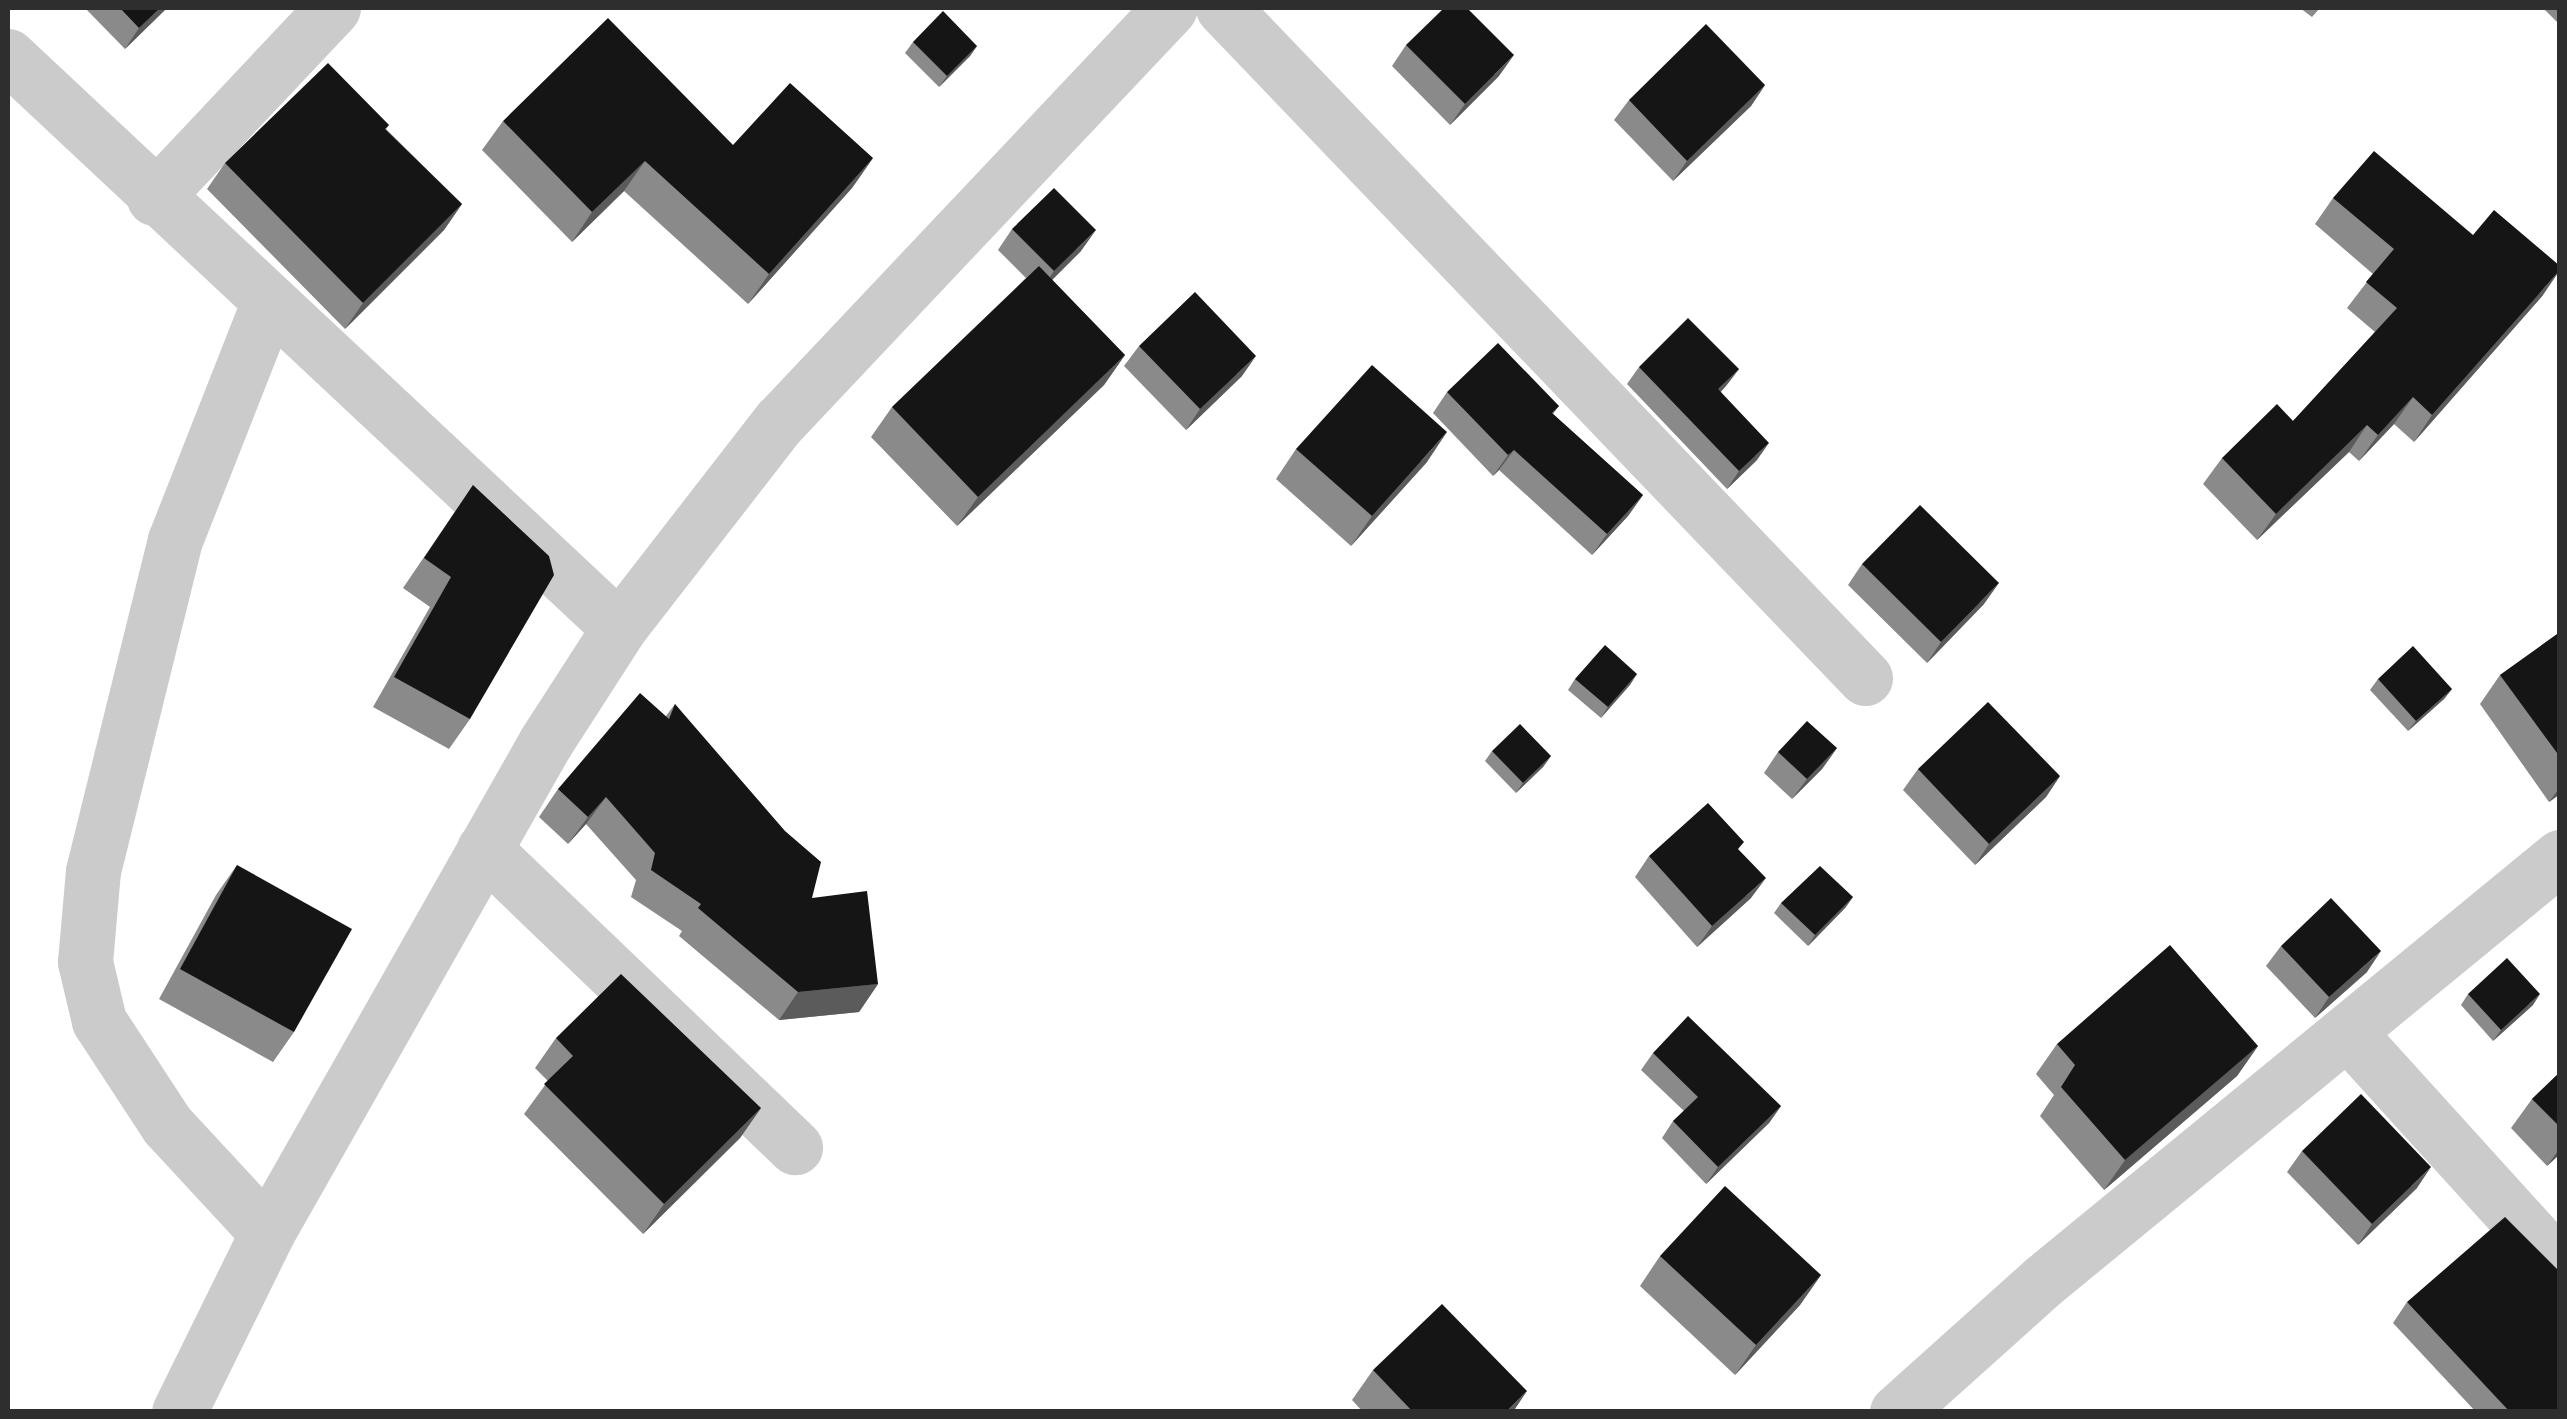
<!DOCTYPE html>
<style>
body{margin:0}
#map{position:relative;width:2567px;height:1419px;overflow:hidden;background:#fff;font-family:"Fira Sans Condensed",sans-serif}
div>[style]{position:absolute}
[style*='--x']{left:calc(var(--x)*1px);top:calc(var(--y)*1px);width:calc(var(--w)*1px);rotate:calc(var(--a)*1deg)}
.minor>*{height:55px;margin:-27.5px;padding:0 27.5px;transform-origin:27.5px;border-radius:27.5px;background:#cbcbcb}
.wall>*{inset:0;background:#8a8a8a}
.shaded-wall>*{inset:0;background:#5b5b5b}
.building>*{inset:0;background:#151515}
span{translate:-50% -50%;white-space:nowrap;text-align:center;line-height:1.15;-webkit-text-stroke:10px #fff;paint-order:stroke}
.frame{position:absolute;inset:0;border:10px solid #2e2e2e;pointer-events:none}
</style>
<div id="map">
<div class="minor">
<div style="--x:1223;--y:8;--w:928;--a:46.22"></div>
<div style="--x:8;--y:56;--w:837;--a:43.11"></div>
<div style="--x:154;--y:198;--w:261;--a:-46.7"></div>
<div style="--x:484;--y:849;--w:431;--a:43.8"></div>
<div style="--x:2350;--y:1035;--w:313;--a:47.8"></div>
<div style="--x:267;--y:1233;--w:147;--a:-132.8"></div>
<div style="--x:167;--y:1125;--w:124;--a:-123.2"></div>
<div style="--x:99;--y:1021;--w:61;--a:-103.3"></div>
<div style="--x:85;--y:962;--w:91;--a:-85"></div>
<div style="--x:93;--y:871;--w:341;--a:-76.1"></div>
<div style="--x:175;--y:540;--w:254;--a:-68.5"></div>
<div style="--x:179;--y:1412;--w:199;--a:-63.8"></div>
<div style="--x:267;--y:1233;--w:563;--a:-60.43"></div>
<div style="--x:545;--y:743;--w:137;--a:-57.2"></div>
<div style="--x:619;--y:628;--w:261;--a:-52.2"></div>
<div style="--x:779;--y:422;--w:569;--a:-46.64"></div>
<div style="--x:1897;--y:1412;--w:196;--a:-41.9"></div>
<div style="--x:2043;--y:1281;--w:669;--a:-39.36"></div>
</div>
<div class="wall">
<div style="clip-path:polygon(85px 8px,167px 8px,125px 49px)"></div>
<div style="clip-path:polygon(2300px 8px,2320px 8px,2312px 17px)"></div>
<div style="clip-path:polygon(2543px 8px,2560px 8px,2560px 25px)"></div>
<div style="clip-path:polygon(913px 42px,977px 46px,970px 56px,939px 87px,905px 53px)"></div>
<div style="clip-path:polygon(1406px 45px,1499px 76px,1450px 125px,1392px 66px)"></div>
<div style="clip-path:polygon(1765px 85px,1751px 106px,1673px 181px,1614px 120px,1629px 100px)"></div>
<div style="clip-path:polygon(503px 121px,733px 145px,873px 158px,852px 188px,748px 304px,624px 191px,572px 242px,482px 150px)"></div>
<div style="clip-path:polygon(389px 125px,386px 129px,462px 204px,444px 230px,345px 329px,207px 189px,225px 163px)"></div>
<div style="clip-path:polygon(2333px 198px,2543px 295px,2414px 442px,2394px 424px,2359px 461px,2349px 452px,2257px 540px,2203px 484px,2222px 458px,2293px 421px,2375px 332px,2347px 308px,2373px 274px,2315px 224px)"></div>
<div style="clip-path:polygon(1012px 229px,1081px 251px,1052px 280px,1125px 355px,1104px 385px,957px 526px,871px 437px,892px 407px,1026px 278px,998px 250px)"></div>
<div style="clip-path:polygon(1139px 346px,1242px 376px,1186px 430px,1124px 366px)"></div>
<div style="clip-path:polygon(1639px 367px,1739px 369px,1721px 392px,1757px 460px,1727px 489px,1627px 384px)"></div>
<div style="clip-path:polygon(1447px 392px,1559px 406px,1553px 414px,1643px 495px,1628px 516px,1592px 555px,1499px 470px,1493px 476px,1433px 413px)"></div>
<div style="clip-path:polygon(1296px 449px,1427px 462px,1351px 546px,1276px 479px)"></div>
<div style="clip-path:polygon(473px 485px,470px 719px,449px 749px,373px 707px,430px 607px,403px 588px)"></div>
<div style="clip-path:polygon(1862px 564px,1984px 604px,1927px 663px,1848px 585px)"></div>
<div style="clip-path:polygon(2560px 632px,2560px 794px,2549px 802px,2480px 704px,2500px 675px)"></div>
<div style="clip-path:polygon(1637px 674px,1601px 718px,1568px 690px,1575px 679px)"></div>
<div style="clip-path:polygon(2378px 679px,2452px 689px,2444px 699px,2408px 731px,2370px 690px)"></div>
<div style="clip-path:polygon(675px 704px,812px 898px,878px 984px,859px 1012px,779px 1020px,679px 936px,682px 931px,631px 897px,636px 880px,586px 824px,568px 844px,539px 817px,558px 789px,666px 716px)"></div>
<div style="clip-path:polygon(1837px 748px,1822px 769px,1792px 799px,1764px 773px,1778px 752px)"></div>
<div style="clip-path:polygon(1492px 751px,1551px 756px,1543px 767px,1516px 793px,1485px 761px)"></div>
<div style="clip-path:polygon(1918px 769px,2060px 776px,2046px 797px,1975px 865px,1903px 790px)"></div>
<div style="clip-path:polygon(1649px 856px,1751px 898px,1697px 947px,1635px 877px)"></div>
<div style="clip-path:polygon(237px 865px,294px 1032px,273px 1062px,159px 999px,216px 895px)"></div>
<div style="clip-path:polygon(1853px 897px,1845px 908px,1808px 946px,1774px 913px,1781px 903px)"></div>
<div style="clip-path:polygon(2281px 946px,2367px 972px,2315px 1018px,2266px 966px)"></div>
<div style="clip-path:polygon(2468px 994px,2533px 1005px,2493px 1041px,2461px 1005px)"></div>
<div style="clip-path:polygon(556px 1038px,761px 1108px,740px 1138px,643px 1234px,524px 1114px,548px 1081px,535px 1068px)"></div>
<div style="clip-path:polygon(2057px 1044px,2258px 1046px,2237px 1076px,2104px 1190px,2040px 1116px,2054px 1095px,2036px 1074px)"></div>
<div style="clip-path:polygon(1653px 1053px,1781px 1106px,1769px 1123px,1706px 1184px,1662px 1138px,1673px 1121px,1684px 1111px,1641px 1070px)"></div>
<div style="clip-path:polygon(2560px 1072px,2560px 1154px,2547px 1166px,2511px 1128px,2532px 1099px)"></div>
<div style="clip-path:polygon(2302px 1151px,2417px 1188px,2358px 1245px,2287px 1172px)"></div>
<div style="clip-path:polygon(1660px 1256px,1821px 1275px,1800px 1305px,1735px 1375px,1640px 1286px)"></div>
<div style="clip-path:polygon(2407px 1302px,2560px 1412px,2476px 1412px,2393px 1323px)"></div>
<div style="clip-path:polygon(1373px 1370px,1513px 1412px,1363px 1412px,1352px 1400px)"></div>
</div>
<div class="shaded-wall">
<div style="clip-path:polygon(160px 8px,167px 8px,125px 49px,139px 28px)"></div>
<div style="clip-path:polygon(977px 46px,970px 56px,939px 87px,947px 76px)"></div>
<div style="clip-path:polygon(1514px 55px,1499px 76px,1450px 125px,1465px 104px)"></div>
<div style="clip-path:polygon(1765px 85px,1751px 106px,1673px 181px,1687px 161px)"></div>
<div style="clip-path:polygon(873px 158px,852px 188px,748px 304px,769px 274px)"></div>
<div style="clip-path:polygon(645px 161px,624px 191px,572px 242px,592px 212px)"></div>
<div style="clip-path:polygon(462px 204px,444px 230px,345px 329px,363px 303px)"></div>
<div style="clip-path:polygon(1096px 230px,1081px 251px,1040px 292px,1054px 271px)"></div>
<div style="clip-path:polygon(2560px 270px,2543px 295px,2414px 442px,2432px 415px)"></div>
<div style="clip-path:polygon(1125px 355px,1104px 385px,957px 526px,978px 497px)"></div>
<div style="clip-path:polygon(1256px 356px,1242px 376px,1186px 430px,1200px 409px)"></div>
<div style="clip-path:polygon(1739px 369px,1726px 386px,1706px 406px,1718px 389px)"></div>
<div style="clip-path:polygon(2413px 397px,2394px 424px,2359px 461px,2378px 435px)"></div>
<div style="clip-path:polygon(2367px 425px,2349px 452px,2257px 540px,2276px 514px)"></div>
<div style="clip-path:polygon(1447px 432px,1427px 462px,1351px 546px,1372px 516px)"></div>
<div style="clip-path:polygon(1769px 443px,1757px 460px,1727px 489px,1739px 471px)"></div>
<div style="clip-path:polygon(1514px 450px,1499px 470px,1493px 476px,1508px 455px)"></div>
<div style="clip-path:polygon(1643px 495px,1628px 516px,1592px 555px,1607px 534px)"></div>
<div style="clip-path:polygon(1999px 583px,1984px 604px,1927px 663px,1941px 642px)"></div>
<div style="clip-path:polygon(1637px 674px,1630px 685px,1601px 718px,1608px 707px)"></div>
<div style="clip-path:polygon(2452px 689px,2444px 699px,2408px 731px,2416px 721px)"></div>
<div style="clip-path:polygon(1837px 748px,1822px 769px,1792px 799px,1807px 779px)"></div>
<div style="clip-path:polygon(1551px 756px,1543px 767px,1516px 793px,1523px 783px)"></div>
<div style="clip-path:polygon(2060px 776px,2046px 797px,1975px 865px,1989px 844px)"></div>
<div style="clip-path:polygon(2560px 787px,2560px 794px,2549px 802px)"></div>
<div style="clip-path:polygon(606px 797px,586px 824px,568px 844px,588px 817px)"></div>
<div style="clip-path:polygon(1766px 878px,1751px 898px,1697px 947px,1712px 926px)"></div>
<div style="clip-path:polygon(1853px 897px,1845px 908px,1808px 946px,1815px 935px)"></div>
<div style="clip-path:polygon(2381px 951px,2367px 972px,2315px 1018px,2329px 997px)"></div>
<div style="clip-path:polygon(878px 984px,859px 1012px,779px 1020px,798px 992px)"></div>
<div style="clip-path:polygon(2540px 994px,2533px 1005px,2493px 1041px,2501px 1030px)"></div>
<div style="clip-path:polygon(2258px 1046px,2237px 1076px,2104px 1190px,2125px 1160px)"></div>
<div style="clip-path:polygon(1781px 1106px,1769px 1123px,1706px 1184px,1718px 1167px)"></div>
<div style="clip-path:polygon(761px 1108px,740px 1138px,643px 1234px,664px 1204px)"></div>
<div style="clip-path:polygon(2560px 1148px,2560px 1154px,2547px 1166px)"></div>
<div style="clip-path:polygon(2431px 1167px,2417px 1188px,2358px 1245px,2372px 1224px)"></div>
<div style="clip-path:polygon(1821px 1275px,1800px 1305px,1735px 1375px,1756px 1345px)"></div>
<div style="clip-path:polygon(1527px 1391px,1513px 1412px,1506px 1412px)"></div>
</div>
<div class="building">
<div style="clip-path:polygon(120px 8px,160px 8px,139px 28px)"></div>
<div style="clip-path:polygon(1444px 8px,1467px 8px,1514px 55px,1465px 104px,1406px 45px)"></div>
<div style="clip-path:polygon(943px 11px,977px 46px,947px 76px,913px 42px)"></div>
<div style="clip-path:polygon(608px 18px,733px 145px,790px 83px,873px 158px,769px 274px,645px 161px,592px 212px,503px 121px)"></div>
<div style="clip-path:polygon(1706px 24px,1765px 85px,1687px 161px,1629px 100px)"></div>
<div style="clip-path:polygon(328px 63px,389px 125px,385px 129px,462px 204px,363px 303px,225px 163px)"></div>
<div style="clip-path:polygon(2374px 151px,2473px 235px,2494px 210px,2560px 266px,2560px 270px,2432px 415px,2413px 397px,2378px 435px,2367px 425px,2276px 514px,2222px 458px,2277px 404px,2293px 421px,2397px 308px,2366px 282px,2394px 249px,2333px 198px)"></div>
<div style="clip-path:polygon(1054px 188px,1096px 230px,1054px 271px,1012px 229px)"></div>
<div style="clip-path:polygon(1039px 266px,1125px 355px,978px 497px,892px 407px)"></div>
<div style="clip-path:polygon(1195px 292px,1256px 356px,1200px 409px,1139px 346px)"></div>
<div style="clip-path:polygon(1688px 318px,1739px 369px,1718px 389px,1769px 443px,1739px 471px,1639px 367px)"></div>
<div style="clip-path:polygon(1498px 343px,1559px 406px,1552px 413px,1643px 495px,1607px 534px,1514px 450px,1508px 455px,1447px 392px)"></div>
<div style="clip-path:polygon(1372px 365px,1447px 432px,1372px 516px,1296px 449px)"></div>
<div style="clip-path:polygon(473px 485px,549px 556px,554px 575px,470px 719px,394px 677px,451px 577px,424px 558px)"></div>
<div style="clip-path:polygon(1920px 505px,1999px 583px,1941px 642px,1862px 564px)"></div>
<div style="clip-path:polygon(2560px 632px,2560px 757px,2500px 675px)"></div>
<div style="clip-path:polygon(1605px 645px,1637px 674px,1608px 707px,1575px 679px)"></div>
<div style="clip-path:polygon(2413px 646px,2452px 689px,2416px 721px,2378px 679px)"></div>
<div style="clip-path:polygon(640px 693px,669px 719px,675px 704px,785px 831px,821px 862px,812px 898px,867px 891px,878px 984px,798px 992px,698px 908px,701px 904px,651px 870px,655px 853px,606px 797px,588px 817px,558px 789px)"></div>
<div style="clip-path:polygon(1988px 702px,2060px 776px,1989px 844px,1918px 769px)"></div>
<div style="clip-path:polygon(1807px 721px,1837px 748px,1807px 779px,1778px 752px)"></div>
<div style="clip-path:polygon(1520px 724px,1551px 756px,1523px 783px,1492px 751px)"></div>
<div style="clip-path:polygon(1708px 803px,1744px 842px,1738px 849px,1766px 878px,1712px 926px,1649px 856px)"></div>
<div style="clip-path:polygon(237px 865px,352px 929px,294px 1032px,180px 969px)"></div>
<div style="clip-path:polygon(1820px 866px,1853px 897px,1815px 935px,1781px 903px)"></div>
<div style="clip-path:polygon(2331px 898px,2381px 951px,2329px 997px,2281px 946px)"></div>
<div style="clip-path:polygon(2170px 945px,2258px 1046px,2125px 1160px,2061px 1087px,2075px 1065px,2057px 1044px)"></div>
<div style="clip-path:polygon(2507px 958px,2540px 994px,2501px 1030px,2468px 994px)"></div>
<div style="clip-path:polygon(621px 974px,761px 1108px,664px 1204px,544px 1084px,573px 1056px,556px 1038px)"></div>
<div style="clip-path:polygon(1688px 1016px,1781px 1106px,1718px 1167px,1673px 1121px,1698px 1097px,1653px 1053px)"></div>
<div style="clip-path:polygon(2560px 1072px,2560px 1127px,2532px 1099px)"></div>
<div style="clip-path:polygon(2361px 1094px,2431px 1167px,2372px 1224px,2302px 1151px)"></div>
<div style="clip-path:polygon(1725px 1186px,1821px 1275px,1756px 1345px,1660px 1256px)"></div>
<div style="clip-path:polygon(2505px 1217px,2560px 1272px,2560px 1412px,2510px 1412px,2407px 1302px)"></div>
<div style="clip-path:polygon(1442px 1304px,1527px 1391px,1506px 1412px,1413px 1412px,1373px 1370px)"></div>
</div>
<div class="frame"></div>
</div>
